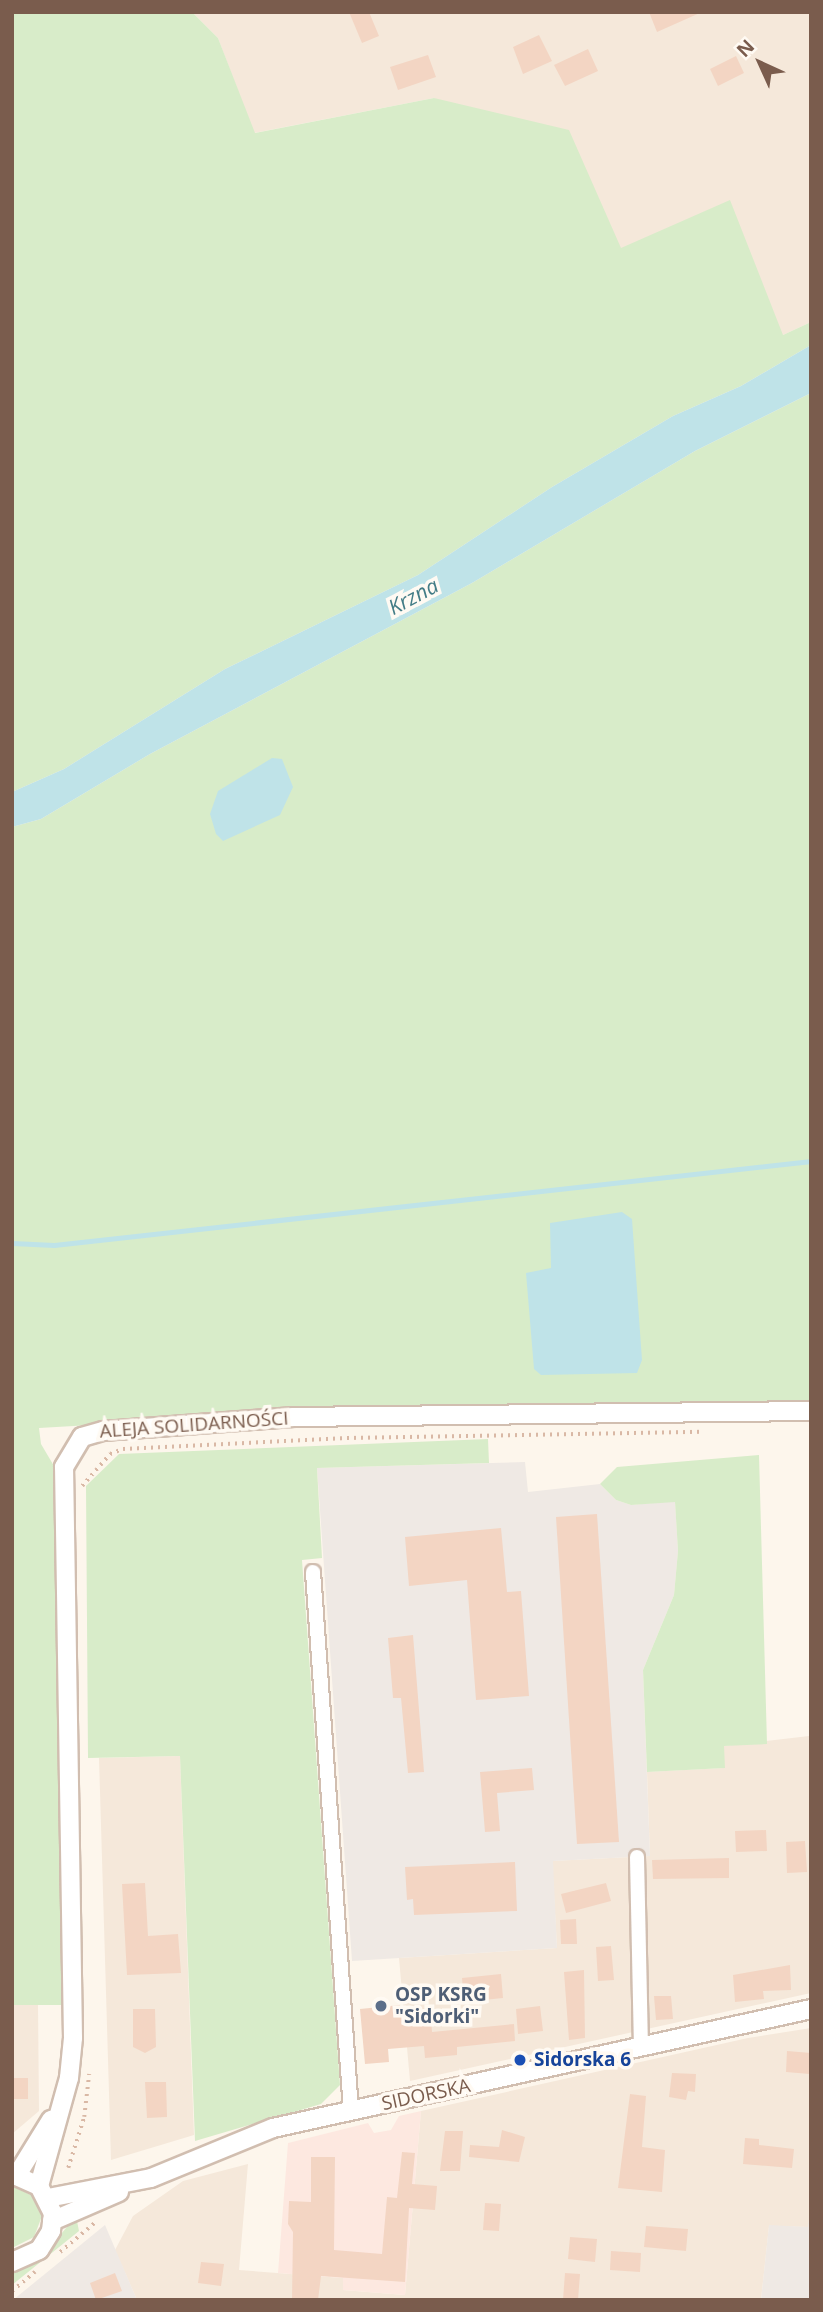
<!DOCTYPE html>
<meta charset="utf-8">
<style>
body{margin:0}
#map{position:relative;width:823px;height:2312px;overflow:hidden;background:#fdf6ec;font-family:"Open Sans",sans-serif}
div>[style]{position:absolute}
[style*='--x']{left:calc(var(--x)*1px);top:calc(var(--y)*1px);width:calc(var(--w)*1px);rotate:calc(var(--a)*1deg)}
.residential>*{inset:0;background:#f5e8da}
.commercial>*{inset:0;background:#fde8e0}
.industrial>*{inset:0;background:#efe9e4}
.green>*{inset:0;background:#d8ecc9}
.water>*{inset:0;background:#bfe3e8}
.stream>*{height:5px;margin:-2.5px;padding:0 2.5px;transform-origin:2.5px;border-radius:2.5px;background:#bfe3e8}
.building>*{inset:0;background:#f3d5c3}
.path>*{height:3.5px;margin-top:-1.75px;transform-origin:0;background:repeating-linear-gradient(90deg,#d9b8a5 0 2px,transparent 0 7px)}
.roads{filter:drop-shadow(2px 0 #d1beb0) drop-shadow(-2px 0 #d1beb0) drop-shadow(0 2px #d1beb0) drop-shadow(0 -2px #d1beb0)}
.minor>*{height:14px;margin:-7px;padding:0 7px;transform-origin:7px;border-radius:7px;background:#fff}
.tertiary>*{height:18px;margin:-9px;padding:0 9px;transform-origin:9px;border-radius:9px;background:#fff}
.dots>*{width:19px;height:19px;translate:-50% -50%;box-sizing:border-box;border:4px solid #fffaf3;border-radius:50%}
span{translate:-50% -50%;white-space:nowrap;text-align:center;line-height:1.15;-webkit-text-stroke:7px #fffaf3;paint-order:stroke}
.street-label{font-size:19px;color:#7a5c4d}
.service-label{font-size:19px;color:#4e5e75;font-weight:700}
.left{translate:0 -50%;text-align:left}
.transit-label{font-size:19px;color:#164399;font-weight:700}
.water-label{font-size:21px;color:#437c86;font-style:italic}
.frame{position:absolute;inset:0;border:14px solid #7a5c4d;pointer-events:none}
.north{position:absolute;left:725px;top:28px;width:70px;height:70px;-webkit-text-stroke:5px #fffaf3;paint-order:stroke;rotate:315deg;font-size:19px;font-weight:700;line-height:28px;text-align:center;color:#7a5c4d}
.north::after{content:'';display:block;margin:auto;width:24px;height:32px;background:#7a5c4d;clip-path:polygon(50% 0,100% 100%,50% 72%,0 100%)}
</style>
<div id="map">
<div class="residential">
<div style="clip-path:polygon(192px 12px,811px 12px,811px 322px,783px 335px,620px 249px,434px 98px,254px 133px,218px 38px)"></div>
<div style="clip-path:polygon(809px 1736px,811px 1993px,410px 2081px,399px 1958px,557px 1948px,552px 1861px,650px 1856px,647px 1772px,724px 1768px,724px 1746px)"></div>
<div style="clip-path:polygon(180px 1756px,194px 2135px,111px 2160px,99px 1758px)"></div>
<div style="clip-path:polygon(12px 2005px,38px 2005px,39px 2111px,12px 2134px)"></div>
<div style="clip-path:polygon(811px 2028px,809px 2227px,769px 2226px,761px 2300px,137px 2300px,115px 2250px,133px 2216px,183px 2181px,248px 2164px,239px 2270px,343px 2278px,343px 2290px,405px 2295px,421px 2111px,748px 2038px)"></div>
</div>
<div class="commercial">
<div style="clip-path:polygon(421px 2111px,405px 2295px,343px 2290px,343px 2278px,278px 2273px,288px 2143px,368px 2123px,374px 2133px,391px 2130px,399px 2116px)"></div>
</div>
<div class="industrial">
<div style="clip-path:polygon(525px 1462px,528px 1492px,600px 1484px,616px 1500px,631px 1505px,675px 1501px,678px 1551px,674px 1595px,643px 1670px,650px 1856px,553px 1861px,557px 1948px,352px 1961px,317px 1468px)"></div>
<div style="clip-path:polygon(811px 2204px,811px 2300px,761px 2300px,769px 2225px,808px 2227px)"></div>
<div style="clip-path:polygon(105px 2225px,137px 2300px,13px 2300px)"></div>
</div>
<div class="green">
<div style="clip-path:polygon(12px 12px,192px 12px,218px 38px,255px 133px,434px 98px,569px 130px,621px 248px,730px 200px,783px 335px,811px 322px,811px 345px,741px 386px,673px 416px,552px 487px,418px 575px,225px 669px,64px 769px,12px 792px)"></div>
<div style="clip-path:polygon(811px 393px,811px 1404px,230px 1417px,39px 1428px,41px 1444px,54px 1466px,62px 2005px,12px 2005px,12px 827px,41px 819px,150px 754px,472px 583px,695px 451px)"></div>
<div style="clip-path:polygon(488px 1439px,489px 1463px,317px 1468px,322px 1558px,302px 1560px,340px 2085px,321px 2104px,195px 2141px,180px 1756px,88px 1758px,86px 1486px,119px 1454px)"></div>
<div style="clip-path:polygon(759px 1455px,767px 1744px,724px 1746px,725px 1768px,647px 1772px,643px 1670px,674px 1595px,678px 1551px,675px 1502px,631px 1505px,616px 1500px,600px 1484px,617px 1467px)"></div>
<div style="clip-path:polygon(12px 2186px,33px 2196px,42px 2216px,34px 2237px,12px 2248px)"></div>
<div style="clip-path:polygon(76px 2216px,79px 2231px,12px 2285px,12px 2267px,42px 2257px)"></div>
</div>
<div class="water">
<div style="clip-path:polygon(811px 345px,811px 393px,695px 451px,472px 583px,150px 754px,41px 819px,12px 827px,12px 792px,64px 769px,225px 669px,418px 575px,552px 487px,673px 416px,741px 386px)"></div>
<div style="clip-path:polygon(272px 758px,282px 759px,293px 787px,280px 815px,223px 841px,216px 834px,210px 814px,218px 791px)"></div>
<div style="clip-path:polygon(622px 1212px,632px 1219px,642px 1360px,637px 1373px,541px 1375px,534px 1369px,526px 1273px,551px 1268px,550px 1223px)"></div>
</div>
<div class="stream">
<div style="--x:12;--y:1243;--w:42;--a:2.7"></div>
<div style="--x:54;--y:1245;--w:762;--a:-6.33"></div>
</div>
<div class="building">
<div style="clip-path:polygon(349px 12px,369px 12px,379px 36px,362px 43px)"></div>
<div style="clip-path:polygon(649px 12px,702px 12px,657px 32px)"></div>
<div style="clip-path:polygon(539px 35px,552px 61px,523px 74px,513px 47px)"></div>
<div style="clip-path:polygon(588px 49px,598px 71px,565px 86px,554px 65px)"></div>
<div style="clip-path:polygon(428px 55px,436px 77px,398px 90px,390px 67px)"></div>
<div style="clip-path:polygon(736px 56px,744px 73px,718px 86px,710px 69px)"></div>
<div style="clip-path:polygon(597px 1514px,619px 1842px,577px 1844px,556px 1517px)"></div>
<div style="clip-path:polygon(501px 1528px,507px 1592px,521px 1591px,529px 1696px,476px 1700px,467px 1580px,409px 1586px,405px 1537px)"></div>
<div style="clip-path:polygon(413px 1635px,424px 1772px,408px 1773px,401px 1698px,393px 1698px,388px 1638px)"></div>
<div style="clip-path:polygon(532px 1768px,534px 1790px,497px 1793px,500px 1831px,485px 1832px,480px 1772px)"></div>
<div style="clip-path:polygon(766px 1830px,767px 1851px,736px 1852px,735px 1831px)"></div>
<div style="clip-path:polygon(805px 1841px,807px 1872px,787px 1873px,786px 1842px)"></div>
<div style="clip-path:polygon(729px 1858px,729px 1878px,653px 1879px,652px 1860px)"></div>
<div style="clip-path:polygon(515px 1862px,517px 1911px,414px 1915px,413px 1899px,407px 1900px,405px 1867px)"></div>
<div style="clip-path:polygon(145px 1883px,148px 1936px,178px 1934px,181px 1973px,127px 1975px,122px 1884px)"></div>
<div style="clip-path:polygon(606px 1883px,611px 1901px,566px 1913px,561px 1894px)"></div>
<div style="clip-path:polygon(576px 1919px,577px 1944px,561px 1944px,560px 1920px)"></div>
<div style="clip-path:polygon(611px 1946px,614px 1980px,598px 1981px,596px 1947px)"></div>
<div style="clip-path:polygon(790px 1965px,791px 1990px,763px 1991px,764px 1999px,735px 2002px,733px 1975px)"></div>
<div style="clip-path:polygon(584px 1970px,585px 2038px,569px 2040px,564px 1972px)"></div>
<div style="clip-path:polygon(501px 1974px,503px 1998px,464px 2002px,462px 1978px)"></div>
<div style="clip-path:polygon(654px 1996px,671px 1996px,673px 2019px,656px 2020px)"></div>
<div style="clip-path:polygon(400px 2005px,401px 2011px,430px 2008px,432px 2032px,514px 2024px,515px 2041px,457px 2047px,457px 2055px,425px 2058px,424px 2046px,388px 2049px,389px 2062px,365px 2064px,360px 2009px)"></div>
<div style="clip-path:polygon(540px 2006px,543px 2031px,518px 2034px,516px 2009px)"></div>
<div style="clip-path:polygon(133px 2009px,155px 2009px,156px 2047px,145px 2053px,133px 2047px)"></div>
<div style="clip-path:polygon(787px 2051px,811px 2053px,810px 2074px,786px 2072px)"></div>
<div style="clip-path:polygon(672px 2073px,696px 2074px,695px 2092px,688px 2091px,686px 2100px,669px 2097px)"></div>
<div style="clip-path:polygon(12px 2078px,28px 2078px,28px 2099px,12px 2099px)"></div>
<div style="clip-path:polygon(145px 2082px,166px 2082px,167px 2117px,147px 2118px)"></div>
<div style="clip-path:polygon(630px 2094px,646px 2096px,642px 2147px,665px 2150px,662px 2192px,618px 2188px)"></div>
<div style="clip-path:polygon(502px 2130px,525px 2137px,519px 2162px,469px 2157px,470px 2145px,499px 2147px)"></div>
<div style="clip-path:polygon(445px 2131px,463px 2131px,460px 2171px,440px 2171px)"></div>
<div style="clip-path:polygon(745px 2138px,759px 2139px,759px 2145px,794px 2149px,792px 2168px,743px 2164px)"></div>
<div style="clip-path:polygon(402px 2152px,415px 2153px,412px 2184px,437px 2186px,435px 2210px,409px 2208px,405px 2282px,321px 2276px,318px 2300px,292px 2300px,293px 2232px,288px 2224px,289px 2201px,311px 2202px,311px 2157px,335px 2157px,334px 2250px,382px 2254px,387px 2197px,397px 2198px)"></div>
<div style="clip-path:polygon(485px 2203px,501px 2204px,499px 2231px,483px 2230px)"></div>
<div style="clip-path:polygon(646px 2226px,688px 2229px,686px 2251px,644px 2247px)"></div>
<div style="clip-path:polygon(570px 2237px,597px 2239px,595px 2262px,568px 2259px)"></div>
<div style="clip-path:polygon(611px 2251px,641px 2253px,640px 2272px,610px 2270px)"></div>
<div style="clip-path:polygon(201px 2262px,224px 2264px,221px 2286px,198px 2283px)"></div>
<div style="clip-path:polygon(115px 2273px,122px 2291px,96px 2300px,90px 2283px)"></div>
<div style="clip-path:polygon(565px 2273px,580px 2274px,578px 2300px,563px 2300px)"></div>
</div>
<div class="path">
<div style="--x:82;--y:1486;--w:43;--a:-48.8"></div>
<div style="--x:110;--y:1454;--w:14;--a:-21"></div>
<div style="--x:123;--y:1449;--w:224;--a:-2.8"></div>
<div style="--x:347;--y:1438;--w:355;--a:-1"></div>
<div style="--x:68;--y:2168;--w:53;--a:-72.6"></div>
<div style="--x:84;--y:2117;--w:43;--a:-83.4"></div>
<div style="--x:60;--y:2252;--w:48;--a:-40"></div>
<div style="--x:12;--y:2291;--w:30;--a:-40"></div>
</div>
<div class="roads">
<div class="minor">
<div style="--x:313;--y:1572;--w:540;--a:85.97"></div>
<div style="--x:637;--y:1857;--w:191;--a:88.8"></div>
</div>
<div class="tertiary">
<div style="--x:12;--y:2174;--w:30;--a:24"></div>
<div style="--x:39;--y:2186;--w:31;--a:63"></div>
<div style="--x:53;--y:2214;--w:17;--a:97"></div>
<div style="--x:51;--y:2231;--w:22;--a:122"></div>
<div style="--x:39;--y:2250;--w:30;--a:156"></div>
<div style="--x:17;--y:2175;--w:65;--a:-58.3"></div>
<div style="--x:39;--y:2186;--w:112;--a:-74.5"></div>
<div style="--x:69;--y:2078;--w:40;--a:-84.3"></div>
<div style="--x:73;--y:2038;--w:571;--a:-90.9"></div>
<div style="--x:64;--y:1467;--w:35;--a:-59"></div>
<div style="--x:82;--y:1437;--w:22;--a:-16"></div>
<div style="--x:103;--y:1431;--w:191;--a:-4.2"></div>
<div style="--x:293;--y:1417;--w:518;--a:-0.66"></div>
<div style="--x:48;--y:2198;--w:105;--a:-11"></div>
<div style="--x:151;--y:2178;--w:132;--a:-22.3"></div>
<div style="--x:273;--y:2128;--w:551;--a:-12.47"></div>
<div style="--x:52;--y:2221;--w:73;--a:-23.4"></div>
</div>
</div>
<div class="dots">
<div style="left:381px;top:2006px;background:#5c6f8a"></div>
<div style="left:520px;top:2060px;background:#1a4fb4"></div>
</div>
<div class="street-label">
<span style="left:194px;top:1425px;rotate:-4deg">ALEJA SOLIDARNOŚCI</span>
<span style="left:426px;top:2095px;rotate:-12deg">SIDORSKA</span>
</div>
<div class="service-label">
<span class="left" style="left:395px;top:2006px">OSP KSRG<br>"Sidorki"</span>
</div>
<div class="transit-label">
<span class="left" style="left:534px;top:2060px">Sidorska 6</span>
</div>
<div class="water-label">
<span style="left:413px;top:596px;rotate:-28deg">Krzna</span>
</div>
<div class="frame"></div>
<div class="north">N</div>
</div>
